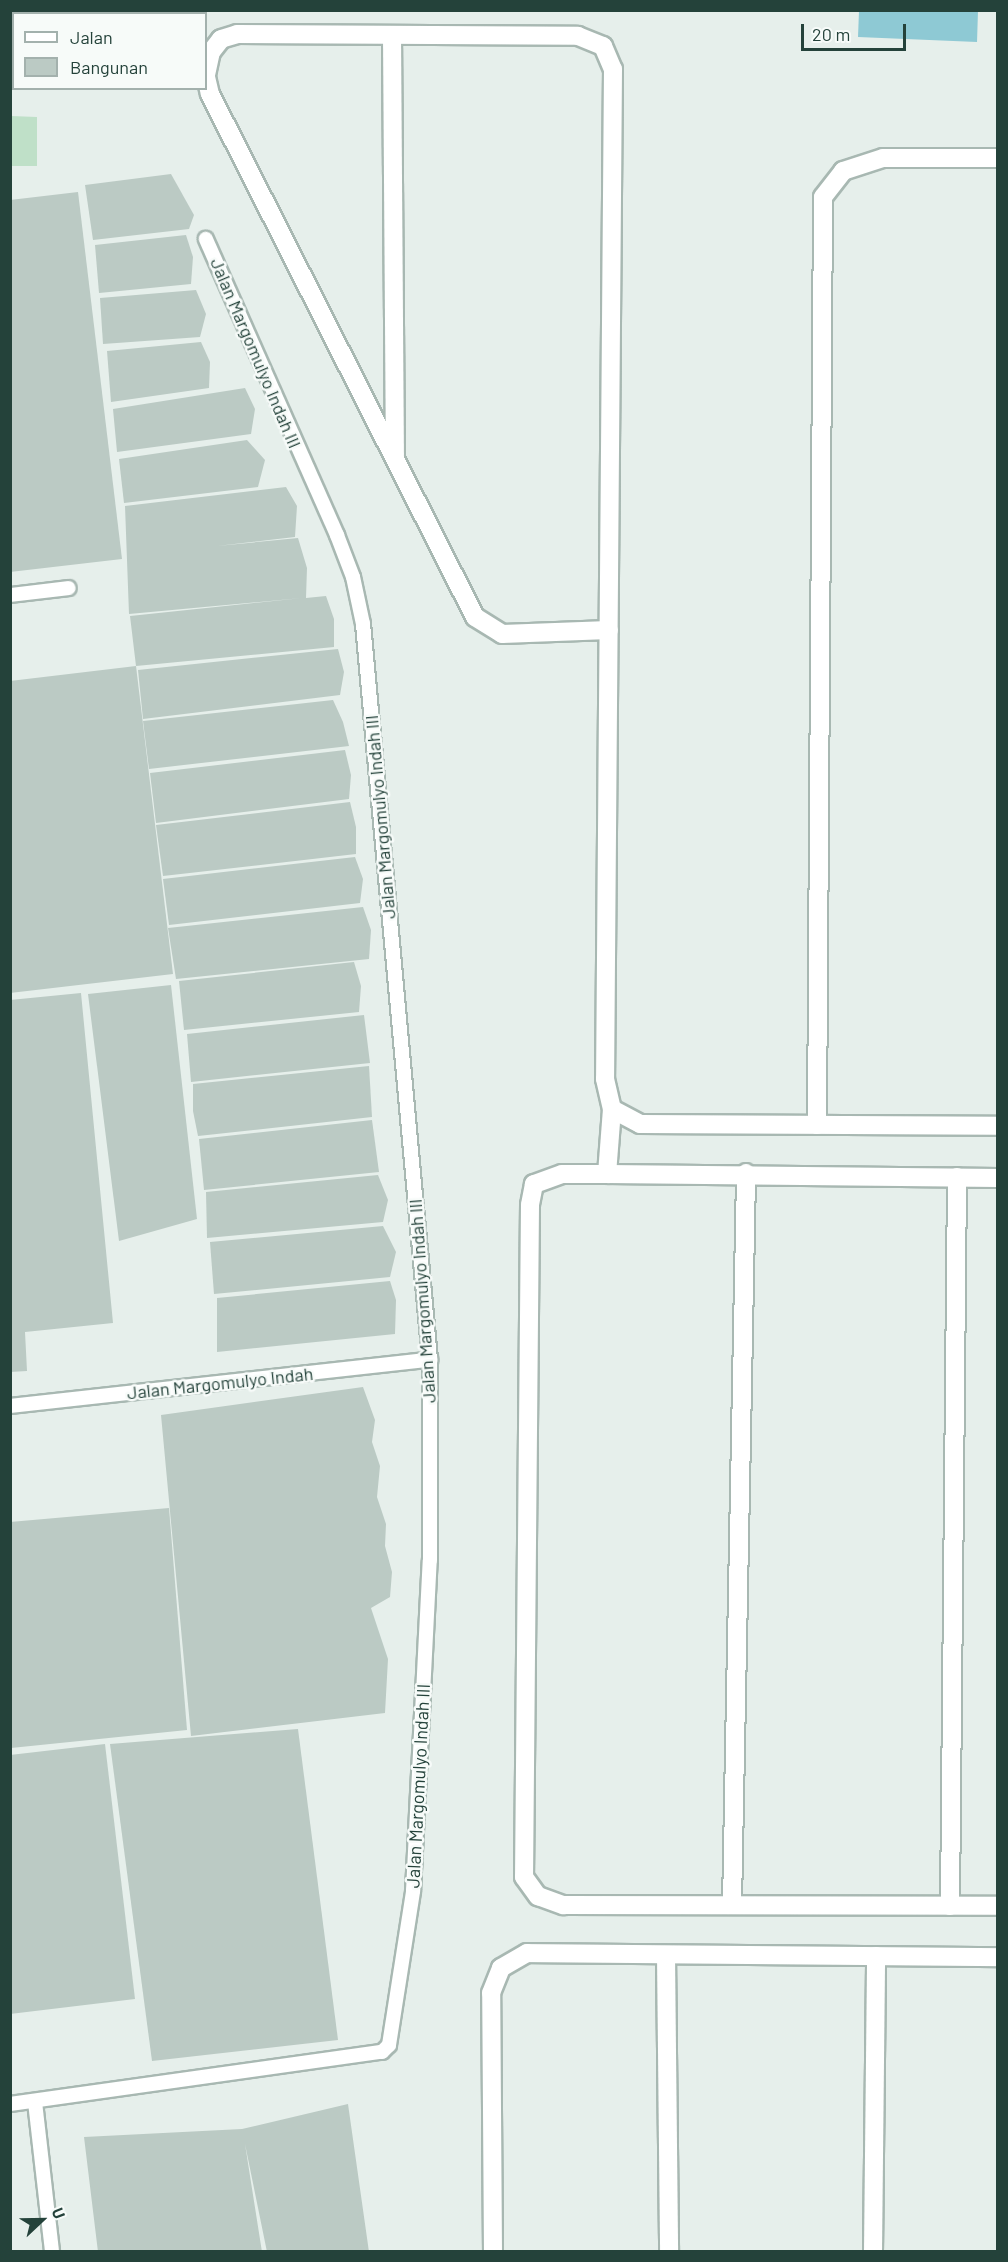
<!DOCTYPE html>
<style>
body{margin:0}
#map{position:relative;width:1008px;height:2262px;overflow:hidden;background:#e6efeb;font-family:Barlow,sans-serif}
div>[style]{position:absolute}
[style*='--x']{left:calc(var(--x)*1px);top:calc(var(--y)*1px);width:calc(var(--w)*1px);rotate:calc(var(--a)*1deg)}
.green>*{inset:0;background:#bfe0c8}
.water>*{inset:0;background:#8ec9d4}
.building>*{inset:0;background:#bbcac4}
.path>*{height:4px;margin-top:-2px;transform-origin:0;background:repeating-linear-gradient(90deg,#86b3a5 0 3px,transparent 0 7.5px)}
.roads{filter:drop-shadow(2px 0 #a8b8b2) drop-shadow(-2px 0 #a8b8b2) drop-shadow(0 2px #a8b8b2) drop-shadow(0 -2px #a8b8b2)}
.service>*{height:14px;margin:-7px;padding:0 7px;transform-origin:7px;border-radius:7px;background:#fff}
.minor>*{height:18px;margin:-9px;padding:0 9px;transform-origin:9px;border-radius:9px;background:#fff}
span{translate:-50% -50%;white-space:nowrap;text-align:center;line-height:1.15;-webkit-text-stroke:5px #f7fbf9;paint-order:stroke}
.street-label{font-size:18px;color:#24423a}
.frame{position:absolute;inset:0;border:12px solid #24423a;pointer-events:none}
.legend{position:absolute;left:12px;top:12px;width:195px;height:78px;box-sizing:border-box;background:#f7fbf9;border:2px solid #a3b1ad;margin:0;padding:8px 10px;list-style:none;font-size:18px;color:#24423a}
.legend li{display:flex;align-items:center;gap:12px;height:30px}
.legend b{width:30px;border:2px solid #a3b1ad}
.north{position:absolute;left:12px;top:2190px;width:60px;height:60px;-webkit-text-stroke:4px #f7fbf9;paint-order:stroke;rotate:68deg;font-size:16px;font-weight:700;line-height:24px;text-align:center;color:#24423a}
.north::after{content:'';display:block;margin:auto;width:21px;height:27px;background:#24423a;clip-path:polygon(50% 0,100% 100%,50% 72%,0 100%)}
.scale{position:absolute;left:801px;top:24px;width:105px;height:27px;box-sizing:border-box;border:3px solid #24423a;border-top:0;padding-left:8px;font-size:18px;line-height:21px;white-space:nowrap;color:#24423a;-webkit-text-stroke:4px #f7fbf9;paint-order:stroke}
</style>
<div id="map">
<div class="green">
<div style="clip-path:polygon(11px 116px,37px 117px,37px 166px,11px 166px)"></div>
</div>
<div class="water">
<div style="clip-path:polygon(10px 11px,53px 11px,54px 13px,14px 14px,13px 25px,11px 22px)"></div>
<div style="clip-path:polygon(859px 11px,978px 11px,977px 42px,858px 37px)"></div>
</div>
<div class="building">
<div style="clip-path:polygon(171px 174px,194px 215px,189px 229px,93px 240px,85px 185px)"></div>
<div style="clip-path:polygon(78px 192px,122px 559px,10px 572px,10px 200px)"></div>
<div style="clip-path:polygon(186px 235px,193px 257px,191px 284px,99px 293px,95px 245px)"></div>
<div style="clip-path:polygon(196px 290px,206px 314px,200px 337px,103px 344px,100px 298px)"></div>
<div style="clip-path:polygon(201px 342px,210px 362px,209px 388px,111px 402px,107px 351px)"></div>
<div style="clip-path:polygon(245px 388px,255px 409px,251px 434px,117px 452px,113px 409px)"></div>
<div style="clip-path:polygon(247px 440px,265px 460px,258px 487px,124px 503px,119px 459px)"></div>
<div style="clip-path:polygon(286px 487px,297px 506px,295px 537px,217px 546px,298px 538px,307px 568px,306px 598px,326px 596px,334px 619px,334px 647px,136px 666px,130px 616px,302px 598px,129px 614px,125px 506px)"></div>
<div style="clip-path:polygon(338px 649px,344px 672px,340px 695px,143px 719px,138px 670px)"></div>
<div style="clip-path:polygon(136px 666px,173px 974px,10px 993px,10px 681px)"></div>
<div style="clip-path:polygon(333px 700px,343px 722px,349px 746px,149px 769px,143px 721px)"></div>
<div style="clip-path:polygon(345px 750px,351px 775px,349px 799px,156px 823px,150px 773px)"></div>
<div style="clip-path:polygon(350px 802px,356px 827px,356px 854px,163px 876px,156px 825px)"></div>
<div style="clip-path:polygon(355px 857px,363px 879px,360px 903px,169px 925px,163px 879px)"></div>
<div style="clip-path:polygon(363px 907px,371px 930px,369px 959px,176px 979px,168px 928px)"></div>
<div style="clip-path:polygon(354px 962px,361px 986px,359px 1012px,184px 1030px,179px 981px)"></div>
<div style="clip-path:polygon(171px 985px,197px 1219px,119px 1241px,88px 994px)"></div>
<div style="clip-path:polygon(81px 993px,113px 1323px,25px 1332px,27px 1371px,10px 1372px,10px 1000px)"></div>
<div style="clip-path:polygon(364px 1015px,370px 1063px,191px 1082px,187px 1034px)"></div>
<div style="clip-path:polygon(369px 1066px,372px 1117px,198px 1136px,193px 1111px,193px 1084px)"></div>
<div style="clip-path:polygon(372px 1120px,379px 1172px,204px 1190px,199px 1139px)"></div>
<div style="clip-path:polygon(378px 1175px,388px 1200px,383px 1222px,207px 1238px,206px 1192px)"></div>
<div style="clip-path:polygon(383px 1226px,396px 1252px,390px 1277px,214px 1294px,210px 1242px)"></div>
<div style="clip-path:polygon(390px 1281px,396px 1300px,395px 1334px,217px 1352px,217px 1298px)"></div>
<div style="clip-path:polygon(363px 1387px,375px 1420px,372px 1442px,380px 1466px,377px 1497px,386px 1524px,385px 1546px,392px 1572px,390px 1597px,371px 1608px,388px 1659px,385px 1713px,191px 1736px,161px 1415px)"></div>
<div style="clip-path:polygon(169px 1508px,187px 1730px,11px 1748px,10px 1522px)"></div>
<div style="clip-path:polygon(298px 1729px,338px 2040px,152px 2061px,110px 1744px)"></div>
<div style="clip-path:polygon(105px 1744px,135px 1999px,10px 2014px,10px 1755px)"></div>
<div style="clip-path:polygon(348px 2104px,369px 2252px,267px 2252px,245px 2144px,262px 2252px,98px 2252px,84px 2137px,242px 2129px)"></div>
</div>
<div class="path">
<div style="--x:59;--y:14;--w:4;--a:-90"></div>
<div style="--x:10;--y:73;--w:4;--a:-14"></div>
</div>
<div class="roads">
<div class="service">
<div style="--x:10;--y:595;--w:59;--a:-6.8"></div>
<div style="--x:10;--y:1406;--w:423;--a:-6.3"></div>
<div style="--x:35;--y:2102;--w:151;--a:83.5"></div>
<div style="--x:10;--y:2104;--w:376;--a:-8"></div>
<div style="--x:382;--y:2052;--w:10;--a:-45"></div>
<div style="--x:389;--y:2045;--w:156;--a:-81.1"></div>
<div style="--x:413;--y:1891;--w:331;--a:-87.1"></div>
<div style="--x:430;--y:1560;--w:200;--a:-90"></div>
<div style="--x:430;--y:1360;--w:739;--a:-95.2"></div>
<div style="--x:363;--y:624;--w:48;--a:-102"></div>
<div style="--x:353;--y:577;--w:45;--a:-110.9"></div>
<div style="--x:337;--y:535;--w:324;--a:-113.9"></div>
</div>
<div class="minor">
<div style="--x:392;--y:35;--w:421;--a:89.6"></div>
<div style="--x:206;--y:75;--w:24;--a:-78"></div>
<div style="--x:211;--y:52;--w:16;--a:-52"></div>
<div style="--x:221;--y:39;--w:17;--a:-17"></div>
<div style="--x:237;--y:34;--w:341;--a:0.3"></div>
<div style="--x:578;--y:36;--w:27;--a:22"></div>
<div style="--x:603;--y:46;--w:25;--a:67"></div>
<div style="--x:613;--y:69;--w:1010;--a:90.45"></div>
<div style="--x:605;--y:1079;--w:31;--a:77"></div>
<div style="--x:612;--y:1109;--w:32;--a:28"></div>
<div style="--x:640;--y:1124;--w:358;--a:0.3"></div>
<div style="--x:206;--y:77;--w:17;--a:77"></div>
<div style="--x:210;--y:94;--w:586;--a:63.13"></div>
<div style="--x:475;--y:617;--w:32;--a:32"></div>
<div style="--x:502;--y:634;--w:107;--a:-2.1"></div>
<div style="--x:817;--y:1125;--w:928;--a:-89.63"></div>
<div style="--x:823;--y:197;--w:33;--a:-52"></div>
<div style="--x:843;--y:171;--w:42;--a:-18"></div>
<div style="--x:883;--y:158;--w:115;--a:0"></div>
<div style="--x:607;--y:1174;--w:65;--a:-85.6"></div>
<div style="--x:998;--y:1178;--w:391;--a:-179.4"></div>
<div style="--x:607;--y:1174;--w:45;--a:180"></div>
<div style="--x:562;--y:1174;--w:30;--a:160"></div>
<div style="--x:534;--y:1184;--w:21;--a:101"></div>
<div style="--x:530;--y:1205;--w:672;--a:90.51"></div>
<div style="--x:524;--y:1877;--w:24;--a:54"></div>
<div style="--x:538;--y:1896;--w:27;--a:20"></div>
<div style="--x:563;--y:1905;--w:435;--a:0.1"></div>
<div style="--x:732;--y:1905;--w:732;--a:-88.9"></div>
<div style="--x:950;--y:1906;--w:729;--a:-89.45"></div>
<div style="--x:666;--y:1955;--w:297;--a:89.4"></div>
<div style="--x:493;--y:2252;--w:259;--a:-90.4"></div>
<div style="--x:491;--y:1993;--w:27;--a:-68"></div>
<div style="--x:501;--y:1968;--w:30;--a:-30"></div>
<div style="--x:527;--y:1953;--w:471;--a:0.5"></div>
<div style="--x:873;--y:2252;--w:296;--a:-89.4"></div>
</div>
</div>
<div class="street-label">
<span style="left:256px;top:353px;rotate:67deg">Jalan Margomulyo Indah III</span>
<span style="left:380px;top:817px;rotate:-95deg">Jalan Margomulyo Indah III</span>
<span style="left:422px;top:1301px;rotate:-94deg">Jalan Margomulyo Indah III</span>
<span style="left:220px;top:1383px;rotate:-6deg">Jalan Margomulyo Indah</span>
<span style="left:418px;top:1786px;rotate:-87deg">Jalan Margomulyo Indah III</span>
</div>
<div class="frame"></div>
<ul class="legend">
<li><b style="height:8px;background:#fff"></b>Jalan</li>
<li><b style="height:16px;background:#bbcac4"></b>Bangunan</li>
</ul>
<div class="north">U</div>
<div class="scale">20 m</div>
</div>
